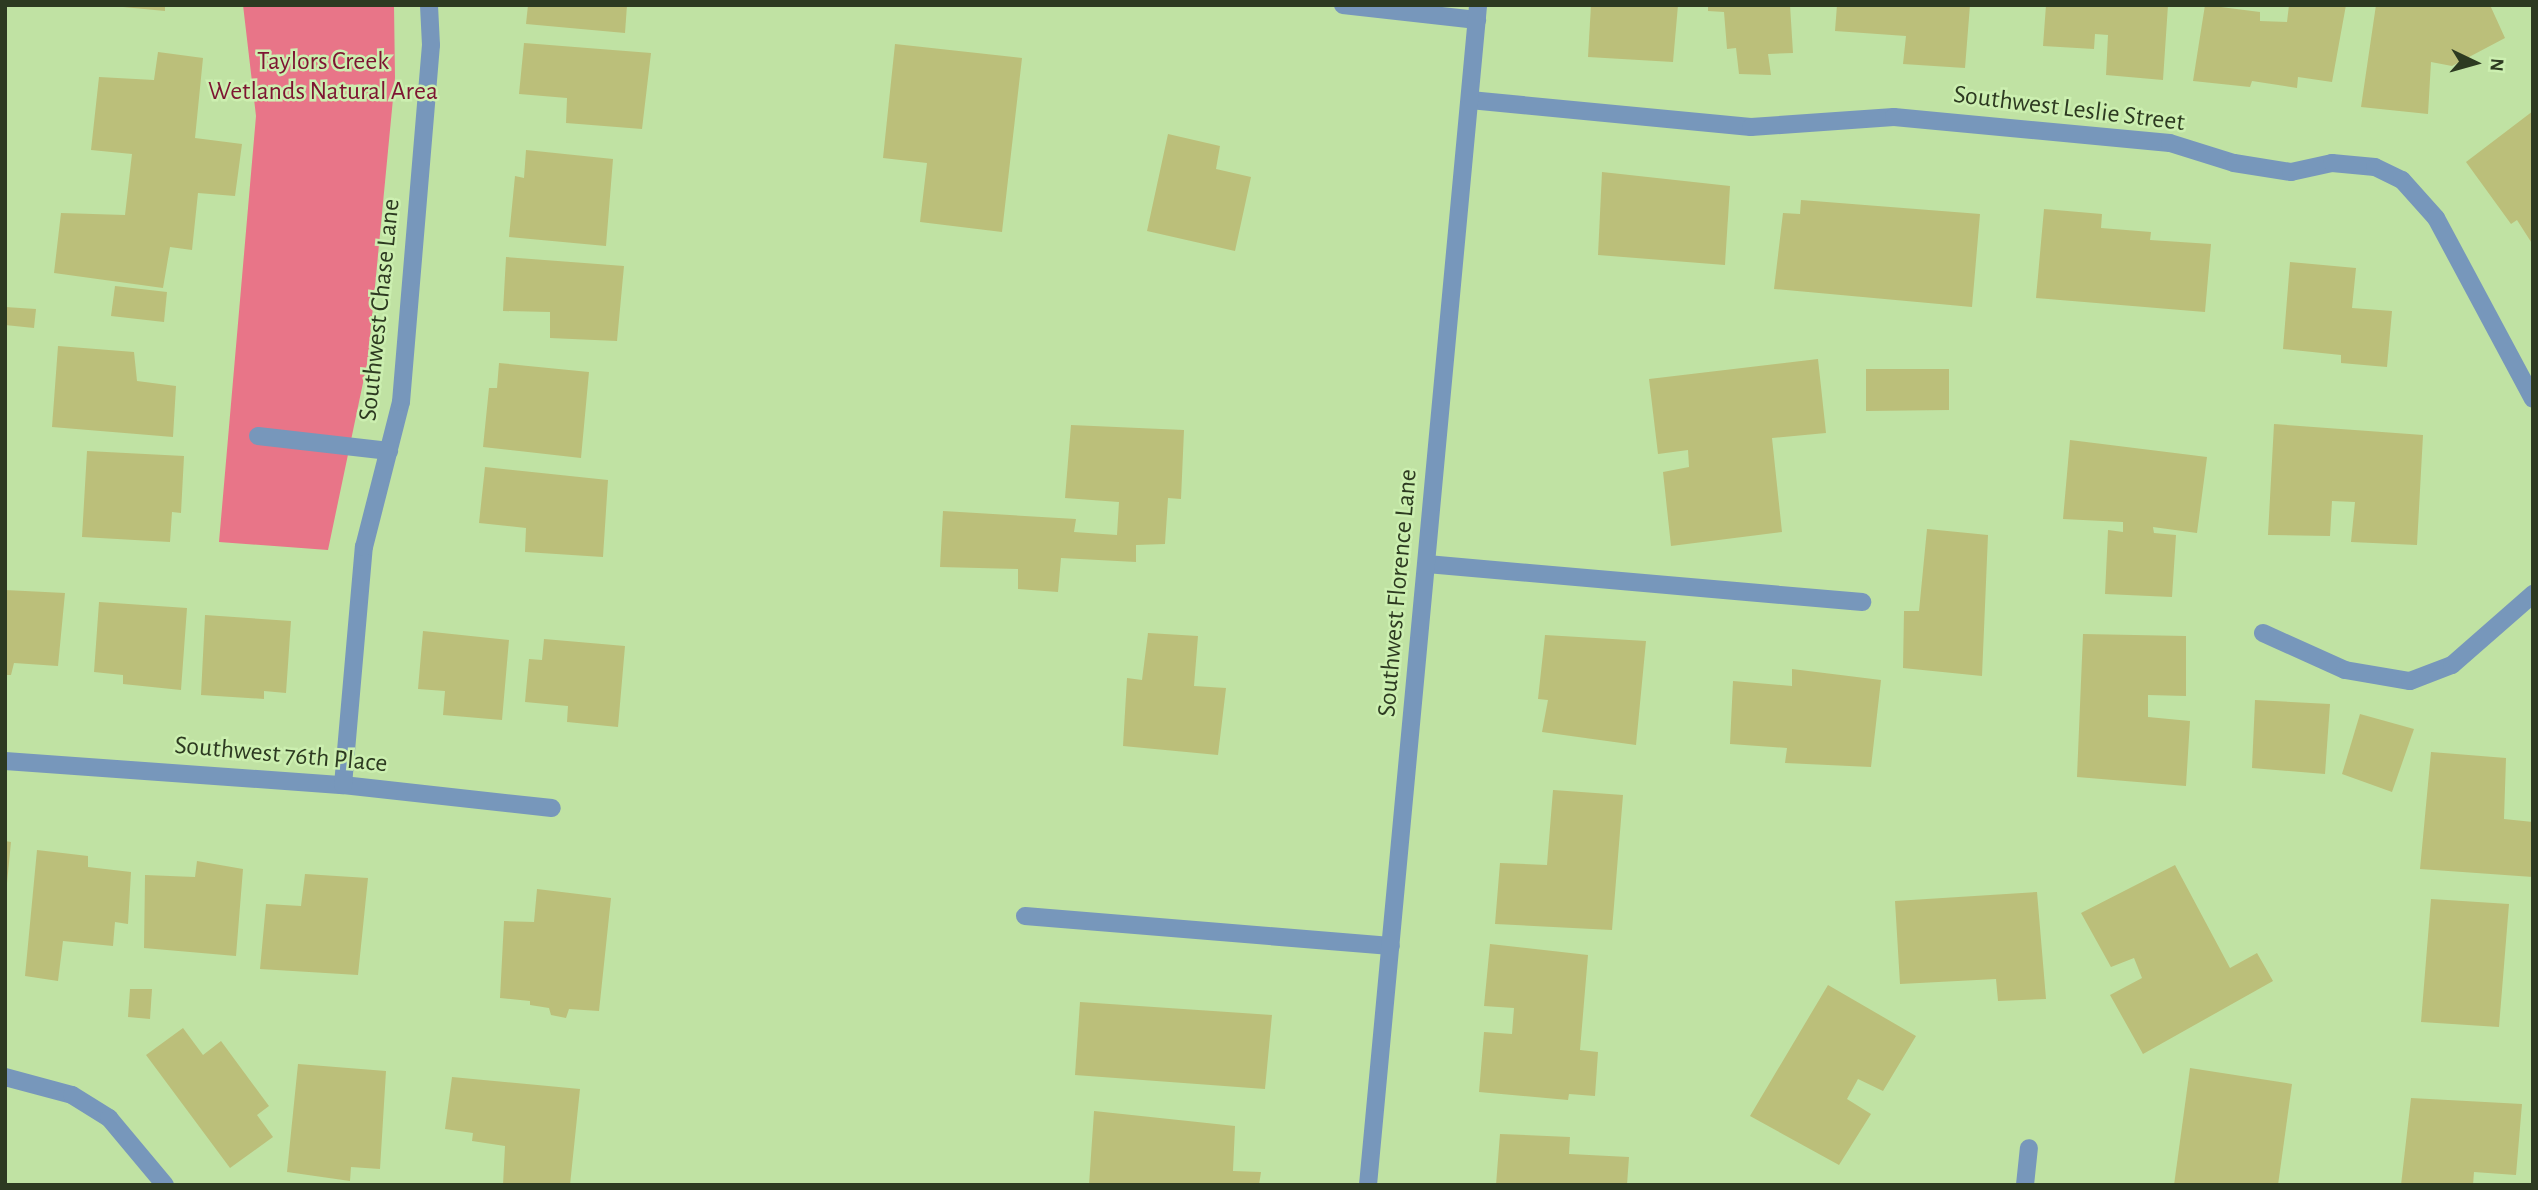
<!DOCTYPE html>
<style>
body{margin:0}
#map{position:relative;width:2538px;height:1190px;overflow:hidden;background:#c0e2a3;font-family:"Alegreya Sans",sans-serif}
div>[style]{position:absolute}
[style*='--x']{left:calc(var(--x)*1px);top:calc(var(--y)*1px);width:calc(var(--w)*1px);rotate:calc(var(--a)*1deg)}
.forest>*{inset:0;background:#e87588}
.building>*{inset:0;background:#bbbf7a}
.minor>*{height:18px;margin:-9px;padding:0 9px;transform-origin:9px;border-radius:9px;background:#7797bb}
span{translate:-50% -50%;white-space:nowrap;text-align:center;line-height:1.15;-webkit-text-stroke:5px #ccefb0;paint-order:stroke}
.park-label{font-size:26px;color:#7d1532}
.street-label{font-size:26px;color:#2d3a21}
.frame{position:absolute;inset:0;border:7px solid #2d3a21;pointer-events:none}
.north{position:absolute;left:2440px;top:28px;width:70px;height:70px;-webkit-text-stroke:5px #ccefb0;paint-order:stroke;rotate:95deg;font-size:19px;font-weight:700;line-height:28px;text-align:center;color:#2d3a21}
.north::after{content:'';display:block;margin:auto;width:24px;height:32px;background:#2d3a21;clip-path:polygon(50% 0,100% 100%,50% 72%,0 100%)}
</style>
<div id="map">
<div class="forest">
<div style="clip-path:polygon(243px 5px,394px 5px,395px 78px,368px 359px,328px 550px,219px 542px,256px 116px)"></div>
</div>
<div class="building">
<div style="clip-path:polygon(102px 5px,165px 5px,165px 11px)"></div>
<div style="clip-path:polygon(528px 5px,627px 5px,625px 33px,526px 24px)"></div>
<div style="clip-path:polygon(1591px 5px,1678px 5px,1673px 62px,1588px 57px)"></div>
<div style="clip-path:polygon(1708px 5px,1790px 5px,1793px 53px,1768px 54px,1771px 75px,1739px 74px,1736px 48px,1727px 49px,1724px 12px,1708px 11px)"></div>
<div style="clip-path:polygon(1837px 5px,1970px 5px,1965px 68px,1903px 64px,1906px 36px,1835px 31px)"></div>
<div style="clip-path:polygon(2046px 5px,2168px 5px,2163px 80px,2106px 75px,2108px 35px,2095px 34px,2094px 49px,2043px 46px)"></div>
<div style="clip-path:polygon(2205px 5px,2260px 12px,2260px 21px,2287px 22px,2289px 5px,2346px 5px,2332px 82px,2298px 77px,2297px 88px,2252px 81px,2250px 87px,2193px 81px)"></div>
<div style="clip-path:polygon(2376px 5px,2490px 5px,2505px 38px,2452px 66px,2431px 62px,2428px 114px,2361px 107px)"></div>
<div style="clip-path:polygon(524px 43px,651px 53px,642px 129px,566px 123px,567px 98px,519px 94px)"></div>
<div style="clip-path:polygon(895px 44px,1022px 58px,1002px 232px,920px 222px,927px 163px,883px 158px)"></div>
<div style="clip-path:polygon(158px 52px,203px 58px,195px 138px,242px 144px,235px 196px,198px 193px,192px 250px,170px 247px,163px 288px,54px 273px,61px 213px,125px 215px,132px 154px,91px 150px,99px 77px,154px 80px)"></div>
<div style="clip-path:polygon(2533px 111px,2533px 245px,2517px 220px,2511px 224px,2466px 162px)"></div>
<div style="clip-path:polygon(1168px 134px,1220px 146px,1216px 169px,1251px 177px,1235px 251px,1147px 231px)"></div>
<div style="clip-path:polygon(526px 150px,613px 159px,606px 246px,509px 237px,515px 176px,524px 178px)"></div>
<div style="clip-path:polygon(1602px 172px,1730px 186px,1725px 265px,1598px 255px)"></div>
<div style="clip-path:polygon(1801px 200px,1980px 214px,1972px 307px,1774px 289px,1783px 213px,1800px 214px)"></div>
<div style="clip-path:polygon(2044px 209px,2102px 214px,2101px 228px,2151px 232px,2150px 240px,2211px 244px,2205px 312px,2036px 298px)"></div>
<div style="clip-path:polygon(506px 257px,624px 266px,617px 341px,550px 338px,550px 312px,503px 311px)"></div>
<div style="clip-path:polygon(2290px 262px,2356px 268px,2352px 308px,2392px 311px,2387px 367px,2341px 363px,2341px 355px,2283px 349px)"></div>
<div style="clip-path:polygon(115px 286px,167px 292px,164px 322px,111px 316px)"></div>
<div style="clip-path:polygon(5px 307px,36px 309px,34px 328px,5px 325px)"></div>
<div style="clip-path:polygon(58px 346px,134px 352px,137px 381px,176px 386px,173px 437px,52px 427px)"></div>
<div style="clip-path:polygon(1818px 359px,1826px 433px,1772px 438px,1782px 532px,1671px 546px,1663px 472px,1689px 467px,1688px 450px,1658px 454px,1649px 379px)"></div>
<div style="clip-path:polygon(499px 363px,589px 372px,581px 458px,483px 447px,489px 388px,497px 388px)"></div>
<div style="clip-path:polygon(1866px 369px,1949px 369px,1949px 410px,1866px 411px)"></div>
<div style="clip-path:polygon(2274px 424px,2423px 435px,2417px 545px,2351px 542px,2355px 502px,2332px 501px,2330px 536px,2268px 535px)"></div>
<div style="clip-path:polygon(1071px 425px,1184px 430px,1181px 499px,1168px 498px,1165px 544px,1136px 545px,1136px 562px,1061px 558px,1058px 592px,1018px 589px,1018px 569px,940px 567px,943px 511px,1076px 519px,1074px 532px,1117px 535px,1119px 502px,1065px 498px)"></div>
<div style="clip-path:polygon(2070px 440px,2207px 457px,2197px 533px,2153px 527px,2154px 533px,2176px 535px,2172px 597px,2105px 594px,2108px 530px,2123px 532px,2123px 522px,2063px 519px)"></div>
<div style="clip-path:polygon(87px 451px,184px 456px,181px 513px,172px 512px,170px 542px,82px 537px)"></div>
<div style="clip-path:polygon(485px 467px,608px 480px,603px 557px,525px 552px,526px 528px,479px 523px)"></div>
<div style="clip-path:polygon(1927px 529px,1988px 535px,1982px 676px,1903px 668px,1904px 611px,1919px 611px)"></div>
<div style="clip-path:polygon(5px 590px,65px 593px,58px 666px,14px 663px,11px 675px,5px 675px)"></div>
<div style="clip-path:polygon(99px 602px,187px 608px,181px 690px,123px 684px,123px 675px,94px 672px)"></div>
<div style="clip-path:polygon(205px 615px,291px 621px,286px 693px,264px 691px,264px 699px,201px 695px)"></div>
<div style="clip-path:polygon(423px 631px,509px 640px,502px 720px,443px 715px,445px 691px,418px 689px)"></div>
<div style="clip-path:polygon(1148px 633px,1198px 636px,1194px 686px,1226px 688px,1218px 755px,1123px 746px,1127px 678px,1142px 680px)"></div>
<div style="clip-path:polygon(2083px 634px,2186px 636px,2186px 696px,2148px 695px,2148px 717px,2190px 721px,2186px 786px,2077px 777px)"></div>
<div style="clip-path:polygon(1545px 635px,1646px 641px,1636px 745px,1542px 732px,1548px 700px,1538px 699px)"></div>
<div style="clip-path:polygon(544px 639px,625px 646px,618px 727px,567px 722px,568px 706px,525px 702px,529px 659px,542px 660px)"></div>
<div style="clip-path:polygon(1792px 669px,1881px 680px,1871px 767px,1785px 763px,1787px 748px,1730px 744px,1733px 681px,1792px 686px)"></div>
<div style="clip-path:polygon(2255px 700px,2330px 704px,2325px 774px,2252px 768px)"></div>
<div style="clip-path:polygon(2360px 714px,2414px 729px,2392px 792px,2342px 774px)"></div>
<div style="clip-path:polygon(2431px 752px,2506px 758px,2504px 819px,2533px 822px,2533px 877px,2420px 869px)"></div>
<div style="clip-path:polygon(1553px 790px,1623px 795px,1612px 930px,1495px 924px,1500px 863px,1547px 865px)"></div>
<div style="clip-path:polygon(5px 841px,11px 842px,7px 883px,5px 882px)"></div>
<div style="clip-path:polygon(37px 850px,88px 856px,88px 867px,131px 872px,128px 924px,115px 922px,113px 946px,63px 941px,58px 981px,25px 976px)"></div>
<div style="clip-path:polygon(197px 861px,243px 869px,236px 956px,144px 948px,145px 875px,195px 877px)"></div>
<div style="clip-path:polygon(2175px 865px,2230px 968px,2257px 953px,2273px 981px,2143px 1054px,2110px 995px,2142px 978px,2134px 958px,2111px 967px,2081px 913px)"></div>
<div style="clip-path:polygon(305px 874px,368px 878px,358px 975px,260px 969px,266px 904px,301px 906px)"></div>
<div style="clip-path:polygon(537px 889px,611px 898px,599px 1011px,569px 1009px,566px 1018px,551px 1015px,549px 1008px,530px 1005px,530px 1001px,500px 998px,504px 921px,534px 922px)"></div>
<div style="clip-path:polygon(2037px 892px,2046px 999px,1998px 1001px,1996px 979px,1900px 984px,1895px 901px)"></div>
<div style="clip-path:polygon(2431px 899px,2509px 904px,2499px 1027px,2421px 1022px)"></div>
<div style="clip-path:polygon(1490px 944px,1588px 955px,1580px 1050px,1598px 1052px,1595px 1096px,1569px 1094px,1568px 1100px,1479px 1092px,1484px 1032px,1512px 1034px,1514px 1008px,1484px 1006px)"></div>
<div style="clip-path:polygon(1828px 985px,1916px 1036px,1883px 1091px,1858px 1079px,1847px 1099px,1871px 1114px,1839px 1165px,1750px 1116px)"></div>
<div style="clip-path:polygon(130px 989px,152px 989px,150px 1019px,128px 1017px)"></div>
<div style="clip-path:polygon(1080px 1002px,1272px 1015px,1265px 1089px,1075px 1075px)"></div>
<div style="clip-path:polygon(183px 1028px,203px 1055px,221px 1041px,269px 1106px,257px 1115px,273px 1137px,230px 1168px,146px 1055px)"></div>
<div style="clip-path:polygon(298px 1064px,386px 1071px,380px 1169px,351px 1167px,350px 1181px,287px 1172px)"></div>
<div style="clip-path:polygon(2190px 1068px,2292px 1084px,2278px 1185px,2174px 1185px)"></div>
<div style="clip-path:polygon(452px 1077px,580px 1089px,570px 1185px,503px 1185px,505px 1146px,472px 1141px,473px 1133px,445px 1129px)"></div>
<div style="clip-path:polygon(2411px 1098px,2522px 1104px,2516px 1175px,2474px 1172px,2473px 1185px,2401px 1185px)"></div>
<div style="clip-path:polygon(1094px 1111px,1235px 1126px,1233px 1171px,1261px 1172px,1259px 1185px,1089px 1185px)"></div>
<div style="clip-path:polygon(1500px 1134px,1570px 1137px,1569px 1154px,1629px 1157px,1627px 1185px,1496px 1185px)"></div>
</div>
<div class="minor">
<div style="--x:1343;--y:5;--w:135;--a:6.4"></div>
<div style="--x:1470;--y:100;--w:282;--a:5.5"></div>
<div style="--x:1751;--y:127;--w:143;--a:-4"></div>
<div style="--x:1894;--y:117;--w:277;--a:5.4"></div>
<div style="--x:2170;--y:143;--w:67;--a:17.4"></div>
<div style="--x:2234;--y:163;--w:58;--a:9"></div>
<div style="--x:2291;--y:172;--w:42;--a:-12.4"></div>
<div style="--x:2332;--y:163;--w:43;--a:5.3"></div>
<div style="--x:2375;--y:167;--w:30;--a:26"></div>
<div style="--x:2402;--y:180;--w:51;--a:48.2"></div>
<div style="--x:2436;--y:218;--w:205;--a:61.8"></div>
<div style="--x:258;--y:436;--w:132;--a:6.5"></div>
<div style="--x:1427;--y:564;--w:437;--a:5"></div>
<div style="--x:2263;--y:633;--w:90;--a:24.3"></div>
<div style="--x:2345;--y:670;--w:66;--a:9.6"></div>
<div style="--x:2410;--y:681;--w:45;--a:-20.9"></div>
<div style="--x:2452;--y:665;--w:108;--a:-41.2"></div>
<div style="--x:5;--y:761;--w:339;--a:4.1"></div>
<div style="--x:343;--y:785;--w:210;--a:6.3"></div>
<div style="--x:343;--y:785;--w:239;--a:-85"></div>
<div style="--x:364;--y:547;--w:150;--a:-75.7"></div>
<div style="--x:401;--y:402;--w:358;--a:-85.2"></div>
<div style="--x:431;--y:45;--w:40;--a:-92.9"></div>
<div style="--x:1025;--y:916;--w:367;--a:4.7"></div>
<div style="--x:5;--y:1077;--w:69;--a:15"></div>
<div style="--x:72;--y:1095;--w:44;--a:31.9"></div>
<div style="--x:109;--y:1118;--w:87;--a:50.1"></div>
<div style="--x:1368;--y:1185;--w:1185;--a:-84.67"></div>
<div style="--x:2025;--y:1185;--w:37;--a:-84"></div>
</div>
<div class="park-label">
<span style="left:323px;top:77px">Taylors Creek<br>Wetlands Natural Area</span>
</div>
<div class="street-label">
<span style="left:2069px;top:109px;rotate:7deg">Southwest Leslie Street</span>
<span style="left:380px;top:310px;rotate:-84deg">Southwest Chase Lane</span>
<span style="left:1398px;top:593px;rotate:-85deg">Southwest Florence Lane</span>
<span style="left:281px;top:755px;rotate:5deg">Southwest 76th Place</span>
</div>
<div class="frame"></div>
<div class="north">N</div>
</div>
